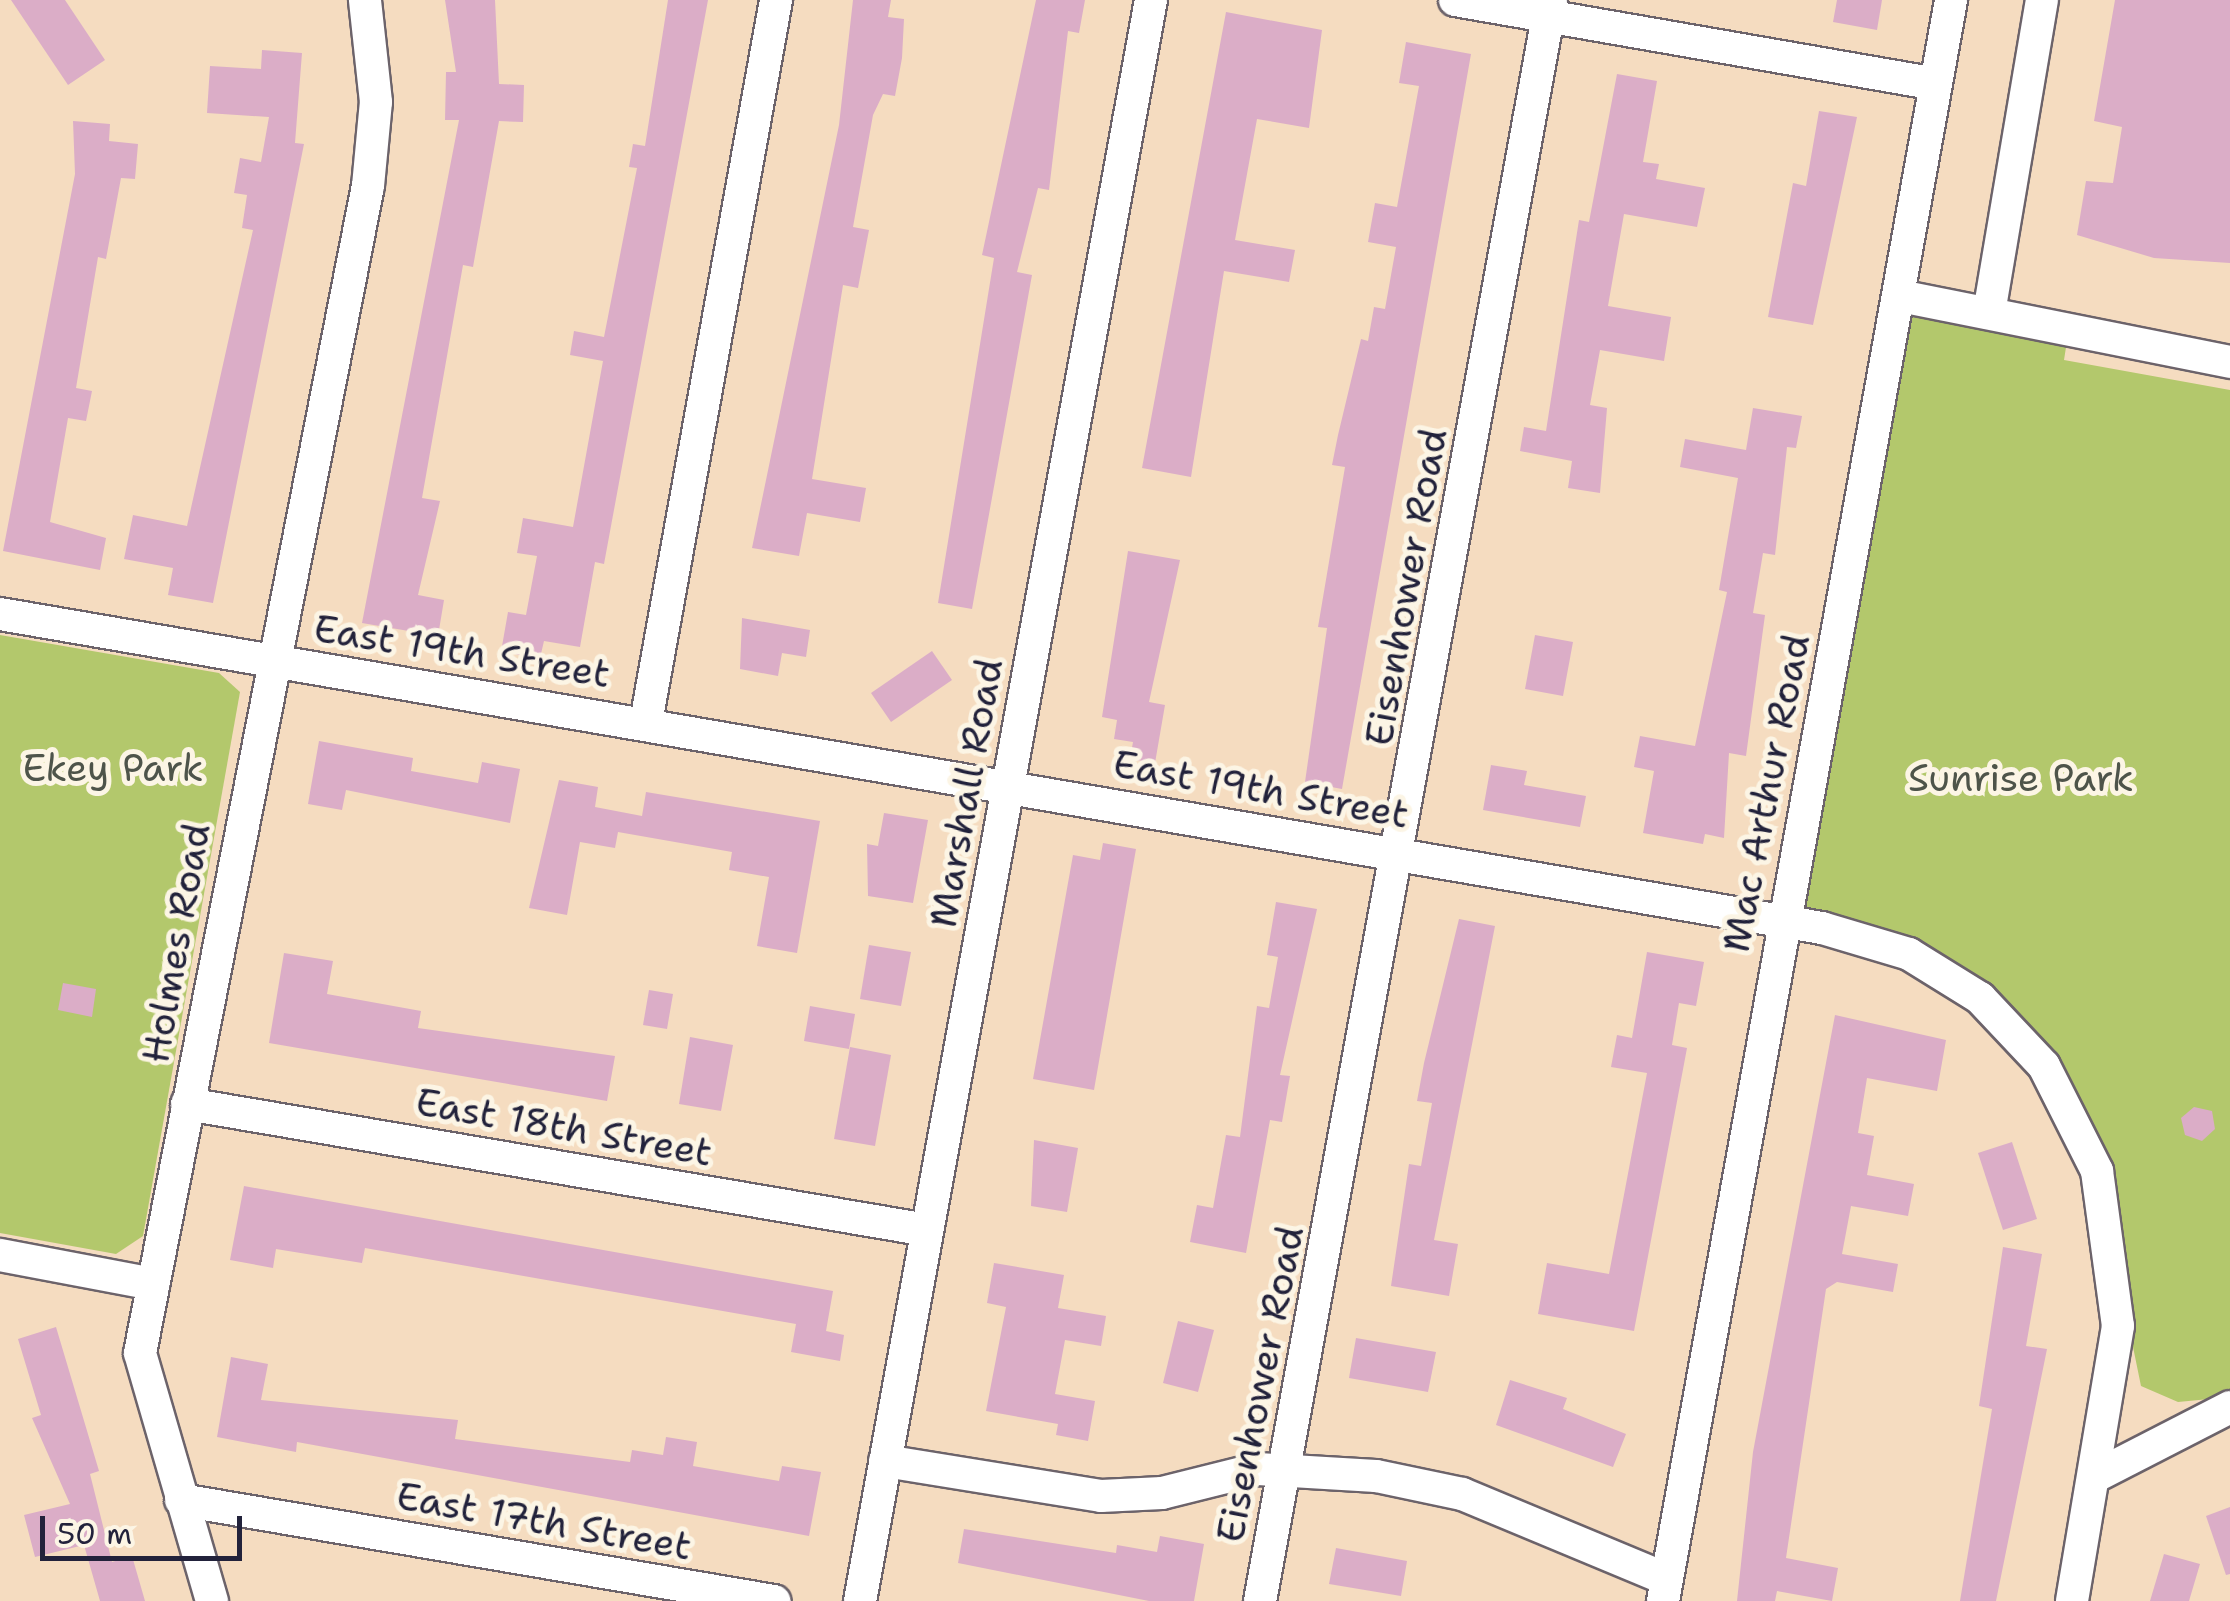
<!DOCTYPE html>
<style>
body{margin:0}
#map{position:relative;width:2230px;height:1601px;overflow:hidden;background:#f5dcc0;font-family:"Shantell Sans",sans-serif}
div>[style]{position:absolute}
[style*='--x']{left:calc(var(--x)*1px);top:calc(var(--y)*1px);width:calc(var(--w)*1px);rotate:calc(var(--a)*1deg)}
.green>*{inset:0;background:#b3c86c}
.building>*{inset:0;background:#dbadc7}
.roads{filter:drop-shadow(2px 0 #6c636a) drop-shadow(-2px 0 #6c636a) drop-shadow(0 2px #6c636a) drop-shadow(0 -2px #6c636a)}
.minor>*{height:32px;margin:-16px;padding:0 16px;transform-origin:16px;border-radius:16px;background:#fff}
span{translate:-50% -50%;white-space:nowrap;text-align:center;line-height:1.15;-webkit-text-stroke:10px #fcf5e5;paint-order:stroke}
.street-label{font-size:38px;color:#22223b}
.park-label{font-size:38px;color:#4e544a}
.scale{position:absolute;left:40px;top:1516px;width:202px;height:45px;box-sizing:border-box;border:5px solid #22223b;border-top:0;padding-left:12px;font-size:30px;line-height:35px;white-space:nowrap;color:#22223b;-webkit-text-stroke:8px #fcf5e5;paint-order:stroke}
</style>
<div id="map">
<div class="green">
<div style="clip-path:polygon(1900px 296px,2069px 328px,2064px 360px,2230px 390px,2230px 1397px,2178px 1402px,2141px 1386px,2097px 1171px,1980px 998px,1783px 921px)"></div>
<div style="clip-path:polygon(0 635px,219px 673px,240px 692px,143px 1236px,116px 1254px,0 1233px)"></div>
</div>
<div class="building">
<div style="clip-path:polygon(11px 0,65px 0,105px 60px,68px 85px)"></div>
<div style="clip-path:polygon(445px 0,495px 0,499px 84px,524px 85px,523px 122px,499px 121px,473px 267px,463px 265px,422px 498px,440px 501px,418px 595px,444px 600px,438px 636px,362px 623px,459px 120px,445px 120px,446px 72px,456px 72px)"></div>
<div style="clip-path:polygon(668px 0,708px 0,604px 564px,595px 562px,580px 647px,544px 641px,540px 658px,501px 652px,508px 612px,526px 615px,537px 556px,517px 553px,523px 518px,573px 527px,603px 361px,570px 355px,574px 331px,604px 337px,637px 168px,629px 167px,633px 144px,645px 146px)"></div>
<div style="clip-path:polygon(853px 0,891px 0,888px 17px,904px 19px,902px 58px,895px 96px,883px 94px,873px 115px,853px 227px,869px 230px,858px 288px,843px 285px,812px 479px,866px 488px,860px 522px,807px 513px,799px 556px,752px 548px,839px 125px)"></div>
<div style="clip-path:polygon(1036px 0,1085px 0,1079px 33px,1068px 31px,1049px 190px,1038px 188px,1017px 272px,1032px 275px,972px 609px,938px 603px,994px 258px,982px 255px)"></div>
<div style="clip-path:polygon(1837px 0,1882px 0,1877px 30px,1833px 22px)"></div>
<div style="clip-path:polygon(2115px 0,2230px 0,2230px 263px,2154px 258px,2077px 235px,2086px 181px,2113px 183px,2122px 127px,2094px 121px)"></div>
<div style="clip-path:polygon(1226px 12px,1322px 30px,1309px 128px,1257px 119px,1235px 240px,1295px 250px,1289px 282px,1224px 271px,1191px 477px,1142px 468px)"></div>
<div style="clip-path:polygon(1406px 42px,1471px 54px,1342px 789px,1305px 782px,1327px 628px,1318px 627px,1345px 467px,1332px 465px,1338px 435px,1361px 339px,1368px 341px,1374px 307px,1385px 309px,1396px 247px,1368px 242px,1375px 203px,1397px 207px,1419px 86px,1399px 83px)"></div>
<div style="clip-path:polygon(262px 50px,302px 53px,295px 143px,304px 144px,213px 603px,168px 595px,173px 568px,124px 559px,133px 515px,187px 526px,253px 230px,242px 228px,247px 195px,234px 193px,240px 158px,261px 162px,269px 117px,207px 113px,210px 66px,261px 69px)"></div>
<div style="clip-path:polygon(1617px 74px,1657px 81px,1643px 162px,1659px 164px,1656px 179px,1705px 188px,1697px 227px,1624px 214px,1608px 306px,1671px 317px,1664px 361px,1600px 350px,1590px 405px,1607px 408px,1600px 493px,1568px 488px,1572px 461px,1520px 451px,1524px 427px,1546px 431px,1579px 220px,1589px 222px)"></div>
<div style="clip-path:polygon(1819px 111px,1857px 117px,1813px 325px,1768px 317px,1793px 183px,1806px 186px)"></div>
<div style="clip-path:polygon(73px 121px,110px 124px,109px 141px,138px 144px,135px 179px,121px 178px,106px 259px,98px 257px,76px 388px,92px 391px,86px 421px,68px 418px,50px 522px,106px 538px,100px 570px,3px 551px,75px 174px)"></div>
<div style="clip-path:polygon(1753px 408px,1802px 416px,1796px 448px,1787px 447px,1775px 555px,1763px 553px,1753px 613px,1765px 615px,1746px 756px,1729px 753px,1724px 838px,1705px 834px,1703px 844px,1643px 833px,1654px 771px,1634px 767px,1640px 736px,1695px 746px,1727px 592px,1719px 590px,1738px 478px,1680px 467px,1685px 439px,1746px 450px)"></div>
<div style="clip-path:polygon(1128px 551px,1180px 560px,1149px 702px,1165px 705px,1155px 763px,1130px 759px,1133px 742px,1114px 739px,1117px 720px,1102px 717px)"></div>
<div style="clip-path:polygon(742px 618px,810px 630px,806px 657px,782px 653px,778px 676px,740px 669px)"></div>
<div style="clip-path:polygon(1535px 635px,1573px 642px,1563px 696px,1525px 689px)"></div>
<div style="clip-path:polygon(932px 651px,952px 680px,891px 722px,871px 693px)"></div>
<div style="clip-path:polygon(319px 741px,413px 758px,411px 771px,478px 783px,482px 762px,520px 769px,510px 823px,346px 790px,342px 810px,308px 804px)"></div>
<div style="clip-path:polygon(1491px 765px,1527px 771px,1524px 785px,1586px 796px,1580px 827px,1483px 810px)"></div>
<div style="clip-path:polygon(559px 780px,598px 787px,595px 807px,642px 816px,646px 792px,820px 821px,797px 953px,757px 946px,769px 877px,729px 870px,732px 852px,618px 832px,615px 848px,580px 842px,567px 915px,529px 908px)"></div>
<div style="clip-path:polygon(884px 813px,928px 820px,913px 903px,868px 896px,867px 844px,878px 846px)"></div>
<div style="clip-path:polygon(1103px 843px,1136px 849px,1094px 1090px,1033px 1079px,1073px 855px,1100px 860px)"></div>
<div style="clip-path:polygon(1276px 902px,1317px 909px,1280px 1075px,1290px 1076px,1282px 1122px,1270px 1120px,1246px 1253px,1190px 1242px,1197px 1205px,1213px 1208px,1226px 1135px,1240px 1137px,1257px 1006px,1269px 1008px,1278px 957px,1267px 955px)"></div>
<div style="clip-path:polygon(1459px 919px,1495px 926px,1434px 1240px,1458px 1244px,1449px 1296px,1391px 1286px,1409px 1164px,1421px 1166px,1432px 1103px,1417px 1101px,1424px 1063px)"></div>
<div style="clip-path:polygon(869px 945px,911px 952px,901px 1006px,860px 999px)"></div>
<div style="clip-path:polygon(1647px 952px,1704px 962px,1696px 1006px,1679px 1003px,1672px 1045px,1687px 1048px,1634px 1331px,1538px 1314px,1547px 1263px,1609px 1274px,1647px 1073px,1611px 1067px,1617px 1035px,1632px 1038px)"></div>
<div style="clip-path:polygon(284px 953px,333px 961px,327px 994px,421px 1011px,418px 1028px,615px 1056px,607px 1101px,269px 1043px)"></div>
<div style="clip-path:polygon(63px 983px,96px 989px,92px 1017px,58px 1010px)"></div>
<div style="clip-path:polygon(649px 990px,673px 994px,667px 1029px,643px 1025px)"></div>
<div style="clip-path:polygon(810px 1006px,855px 1014px,849px 1049px,804px 1041px)"></div>
<div style="clip-path:polygon(1835px 1015px,1946px 1040px,1937px 1091px,1867px 1078px,1858px 1133px,1874px 1136px,1867px 1175px,1914px 1184px,1908px 1216px,1851px 1206px,1842px 1254px,1898px 1264px,1893px 1292px,1837px 1282px,1826px 1289px,1786px 1558px,1838px 1568px,1832px 1601px,1777px 1591px,1775px 1601px,1737px 1601px,1753px 1452px)"></div>
<div style="clip-path:polygon(690px 1037px,733px 1045px,721px 1111px,679px 1104px)"></div>
<div style="clip-path:polygon(850px 1047px,891px 1055px,875px 1146px,834px 1139px)"></div>
<div style="clip-path:polygon(2194px 1107px,2212px 1111px,2215px 1129px,2202px 1141px,2185px 1135px,2181px 1118px)"></div>
<div style="clip-path:polygon(1034px 1140px,1078px 1148px,1067px 1212px,1031px 1206px)"></div>
<div style="clip-path:polygon(2012px 1142px,2037px 1219px,2003px 1230px,1978px 1153px)"></div>
<div style="clip-path:polygon(244px 1186px,833px 1291px,826px 1331px,844px 1335px,840px 1361px,791px 1352px,796px 1324px,365px 1248px,362px 1263px,276px 1249px,273px 1268px,230px 1260px)"></div>
<div style="clip-path:polygon(2003px 1247px,2042px 1254px,2026px 1346px,2047px 1349px,1996px 1601px,1960px 1601px,1992px 1409px,1979px 1406px)"></div>
<div style="clip-path:polygon(994px 1263px,1064px 1275px,1058px 1308px,1106px 1316px,1101px 1346px,1065px 1340px,1055px 1394px,1095px 1401px,1088px 1441px,1056px 1435px,1058px 1424px,986px 1411px,1006px 1307px,987px 1303px)"></div>
<div style="clip-path:polygon(1178px 1321px,1214px 1330px,1198px 1392px,1163px 1383px)"></div>
<div style="clip-path:polygon(56px 1327px,99px 1471px,90px 1474px,112px 1562px,132px 1556px,145px 1601px,100px 1601px,84px 1545px,35px 1557px,24px 1515px,70px 1504px,32px 1418px,41px 1415px,18px 1339px)"></div>
<div style="clip-path:polygon(1356px 1338px,1436px 1352px,1428px 1392px,1349px 1378px)"></div>
<div style="clip-path:polygon(231px 1357px,268px 1364px,261px 1400px,458px 1420px,455px 1439px,630px 1462px,632px 1450px,663px 1455px,666px 1437px,697px 1442px,693px 1466px,779px 1481px,782px 1466px,821px 1472px,809px 1536px,297px 1442px,296px 1452px,217px 1437px)"></div>
<div style="clip-path:polygon(1510px 1380px,1567px 1398px,1563px 1409px,1626px 1434px,1613px 1467px,1496px 1425px)"></div>
<div style="clip-path:polygon(2230px 1507px,2230px 1574px,2226px 1575px,2206px 1516px)"></div>
<div style="clip-path:polygon(964px 1529px,1116px 1553px,1117px 1545px,1157px 1552px,1160px 1536px,1204px 1544px,1194px 1601px,1149px 1601px,958px 1563px)"></div>
<div style="clip-path:polygon(1336px 1548px,1407px 1561px,1401px 1596px,1329px 1584px)"></div>
<div style="clip-path:polygon(2164px 1554px,2200px 1564px,2189px 1601px,2150px 1601px)"></div>
</div>
<div class="roads">
<div class="minor">
<div style="--x:1455;--y:0;--w:488;--a:9.9"></div>
<div style="--x:1900;--y:296;--w:337;--a:11.3"></div>
<div style="--x:1989;--y:313;--w:317;--a:-80.4"></div>
<div style="--x:0;--y:614;--w:1849;--a:9.78"></div>
<div style="--x:1822;--y:928;--w:91;--a:16.6"></div>
<div style="--x:1909;--y:954;--w:84;--a:31.8"></div>
<div style="--x:1980;--y:998;--w:93;--a:46.7"></div>
<div style="--x:2044;--y:1066;--w:118;--a:63.2"></div>
<div style="--x:2097;--y:1171;--w:156;--a:82.3"></div>
<div style="--x:2118;--y:1326;--w:279;--a:99.5"></div>
<div style="--x:646;--y:722;--w:734;--a:-79.79"></div>
<div style="--x:187;--y:1104;--w:751;--a:9.66"></div>
<div style="--x:0;--y:1255;--w:156;--a:10.7"></div>
<div style="--x:885;--y:1461;--w:219;--a:9.2"></div>
<div style="--x:1101;--y:1496;--w:61;--a:-2.8"></div>
<div style="--x:1162;--y:1493;--w:99;--a:-14"></div>
<div style="--x:1258;--y:1469;--w:118;--a:3.4"></div>
<div style="--x:1376;--y:1476;--w:88;--a:11.8"></div>
<div style="--x:1462;--y:1494;--w:221;--a:22.6"></div>
<div style="--x:2094;--y:1477;--w:153;--a:-27.2"></div>
<div style="--x:181;--y:1500;--w:602;--a:9.67"></div>
<div style="--x:212;--y:1601;--w:258;--a:-106.2"></div>
<div style="--x:140;--y:1353;--w:1189;--a:-78.95"></div>
<div style="--x:368;--y:186;--w:84;--a:-84.6"></div>
<div style="--x:376;--y:102;--w:103;--a:-96.2"></div>
<div style="--x:860;--y:1601;--w:1627;--a:-79.7"></div>
<div style="--x:1260;--y:1601;--w:1627;--a:-79.7"></div>
<div style="--x:1663;--y:1601;--w:1627;--a:-79.8"></div>
</div>
</div>
<div class="street-label">
<span style="left:1406px;top:587px;rotate:-80deg">Eisenhower Road</span>
<span style="left:462px;top:651px;rotate:9deg">East 19th Street</span>
<span style="left:1261px;top:789px;rotate:10deg">East 19th Street</span>
<span style="left:966px;top:793px;rotate:-80deg">Marshall Road</span>
<span style="left:1766px;top:793px;rotate:-79deg">Mac Arthur Road</span>
<span style="left:176px;top:943px;rotate:-80deg">Holmes Road</span>
<span style="left:564px;top:1127px;rotate:10deg">East 18th Street</span>
<span style="left:1260px;top:1384px;rotate:-79deg">Eisenhower Road</span>
<span style="left:544px;top:1521px;rotate:10deg">East 17th Street</span>
</div>
<div class="park-label">
<span style="left:113px;top:768px">Ekey Park</span>
<span style="left:2021px;top:778px">Sunrise Park</span>
</div>
<div class="scale">50 m</div>
</div>
